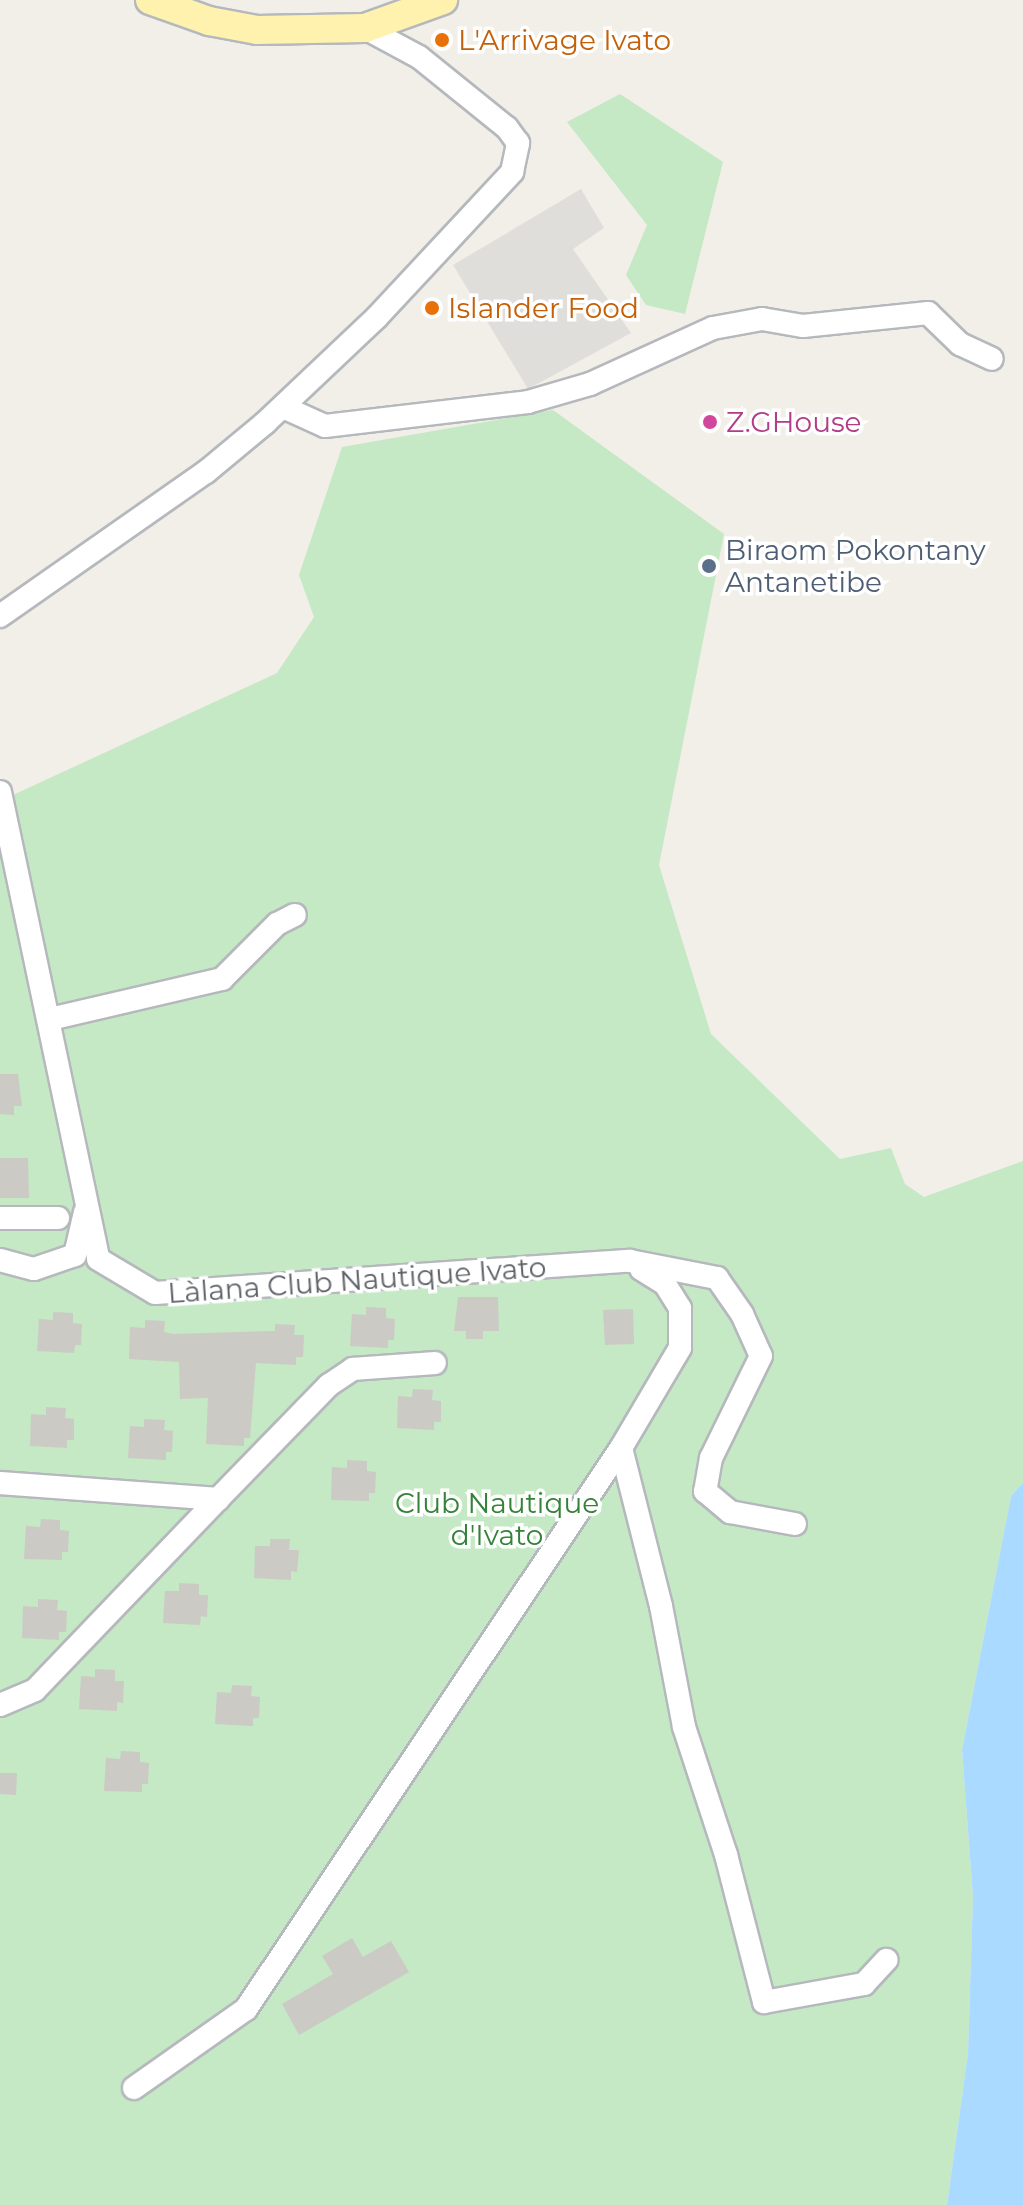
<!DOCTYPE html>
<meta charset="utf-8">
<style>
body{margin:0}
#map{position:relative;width:1023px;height:2205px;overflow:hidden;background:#f1efe8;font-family:Montserrat,sans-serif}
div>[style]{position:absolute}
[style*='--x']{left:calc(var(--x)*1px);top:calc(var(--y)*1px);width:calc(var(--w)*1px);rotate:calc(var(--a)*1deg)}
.industrial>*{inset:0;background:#e0deda}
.green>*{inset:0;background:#c5e8c5}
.water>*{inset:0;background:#aadaff}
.building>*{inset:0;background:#cccac5}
.roads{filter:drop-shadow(2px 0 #b5b8bc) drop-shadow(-2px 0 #b5b8bc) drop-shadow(0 2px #b5b8bc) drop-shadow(0 -2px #b5b8bc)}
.minor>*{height:22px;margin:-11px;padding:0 11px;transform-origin:11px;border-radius:11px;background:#fff}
.major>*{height:28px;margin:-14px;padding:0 14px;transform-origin:14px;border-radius:14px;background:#fff2af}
.dots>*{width:22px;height:22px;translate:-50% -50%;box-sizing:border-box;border:4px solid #fff;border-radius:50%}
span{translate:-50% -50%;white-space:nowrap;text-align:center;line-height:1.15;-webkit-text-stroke:7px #fff;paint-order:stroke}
.food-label{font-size:28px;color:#c56008}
.left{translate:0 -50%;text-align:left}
.hotel-label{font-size:28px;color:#b23c85}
.service-label{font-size:28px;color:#4e5e75}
.street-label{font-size:28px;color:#5f6368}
.park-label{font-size:28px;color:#348238}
</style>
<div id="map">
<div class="industrial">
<div style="clip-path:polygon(581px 189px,604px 228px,573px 249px,631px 333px,528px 389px,453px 265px)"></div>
</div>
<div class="green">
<div style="clip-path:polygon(620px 94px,723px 162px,685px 314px,646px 305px,626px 275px,647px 225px,567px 122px)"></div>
<div style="clip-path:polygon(553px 410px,724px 534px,659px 865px,711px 1034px,840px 1159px,891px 1148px,905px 1184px,924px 1197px,1023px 1161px,1023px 1483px,1011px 1496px,962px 1750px,973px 1897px,968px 2053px,947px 2205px,0 2205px,0 801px,277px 673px,314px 617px,299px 575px,342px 447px)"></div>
</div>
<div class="water">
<div style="clip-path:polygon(1023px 1483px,1023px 2205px,947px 2205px,968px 2053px,973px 1897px,962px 1750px,1011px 1496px)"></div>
</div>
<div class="building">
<div style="clip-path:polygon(0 1074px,18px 1074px,22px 1106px,14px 1106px,14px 1115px,0 1114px)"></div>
<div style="clip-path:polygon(0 1158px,28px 1158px,29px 1198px,0 1198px)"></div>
<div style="clip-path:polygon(458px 1297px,498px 1297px,499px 1331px,483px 1331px,483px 1339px,466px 1339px,466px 1331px,454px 1331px)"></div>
<div style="clip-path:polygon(366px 1307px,386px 1308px,386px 1318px,395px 1319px,394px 1340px,388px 1340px,388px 1348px,350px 1346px,352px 1314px,366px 1315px)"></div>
<div style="clip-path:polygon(633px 1309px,634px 1344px,605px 1345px,603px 1310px)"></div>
<div style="clip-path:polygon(53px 1312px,73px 1313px,73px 1323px,82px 1324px,81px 1345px,75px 1345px,74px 1353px,37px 1351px,39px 1319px,53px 1320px)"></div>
<div style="clip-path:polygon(145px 1320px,165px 1321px,164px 1332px,173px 1334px,275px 1331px,275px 1324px,295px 1325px,294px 1335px,304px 1335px,303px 1357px,296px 1357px,296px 1365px,256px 1363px,250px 1438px,244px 1438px,244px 1446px,206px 1444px,208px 1398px,180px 1399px,179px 1362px,129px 1359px,130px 1327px,145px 1328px)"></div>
<div style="clip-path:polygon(413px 1389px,433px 1390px,432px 1400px,441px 1401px,441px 1422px,434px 1422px,434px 1430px,397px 1428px,398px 1396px,412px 1397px)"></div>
<div style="clip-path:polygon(46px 1407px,66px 1408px,65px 1418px,74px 1419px,74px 1440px,67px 1440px,67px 1448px,30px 1446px,31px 1414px,46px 1415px)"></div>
<div style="clip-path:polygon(144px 1419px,165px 1420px,164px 1430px,173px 1431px,172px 1452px,166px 1452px,166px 1460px,128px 1458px,130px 1426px,144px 1427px)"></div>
<div style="clip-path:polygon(347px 1460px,367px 1461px,367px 1471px,376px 1472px,375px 1493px,369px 1493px,369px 1501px,331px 1500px,332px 1467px,347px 1468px)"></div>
<div style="clip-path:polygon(41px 1519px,60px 1520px,60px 1530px,69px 1531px,68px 1552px,62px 1552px,62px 1560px,24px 1559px,26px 1526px,40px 1527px)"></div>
<div style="clip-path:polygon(270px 1539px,290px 1539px,289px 1550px,299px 1550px,297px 1572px,291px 1571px,291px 1580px,254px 1578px,255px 1546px,270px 1546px)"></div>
<div style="clip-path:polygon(179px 1583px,199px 1584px,199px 1595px,208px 1595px,207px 1617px,201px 1616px,200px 1625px,163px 1623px,165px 1591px,179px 1591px)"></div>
<div style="clip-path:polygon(38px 1599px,58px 1600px,57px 1610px,67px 1611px,66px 1632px,59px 1632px,59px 1640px,22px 1638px,23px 1606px,38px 1607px)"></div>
<div style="clip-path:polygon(95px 1669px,115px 1670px,115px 1681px,124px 1681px,123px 1703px,117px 1702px,117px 1711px,79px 1709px,81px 1676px,95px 1677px)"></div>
<div style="clip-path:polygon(232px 1685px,252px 1686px,251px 1696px,260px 1697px,259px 1718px,253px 1718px,253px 1726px,215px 1724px,217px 1692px,231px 1693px)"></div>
<div style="clip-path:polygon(121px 1751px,140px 1752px,140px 1762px,149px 1763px,148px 1784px,142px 1784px,142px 1792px,104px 1791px,106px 1758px,120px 1759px)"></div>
<div style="clip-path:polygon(0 1773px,17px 1773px,16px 1795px,0 1794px)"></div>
<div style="clip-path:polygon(352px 1938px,363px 1957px,391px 1941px,409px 1972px,299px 2035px,282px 2004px,333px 1974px,322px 1956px)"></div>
</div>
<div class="roads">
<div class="minor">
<div style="--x:283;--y:407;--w:46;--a:24.3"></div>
<div style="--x:325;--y:426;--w:204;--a:-6.7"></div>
<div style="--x:528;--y:402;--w:65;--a:-16.2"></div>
<div style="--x:590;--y:384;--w:135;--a:-24.5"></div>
<div style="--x:713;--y:328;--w:50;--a:-10.4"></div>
<div style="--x:762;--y:319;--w:42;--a:9.7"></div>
<div style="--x:803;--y:326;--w:126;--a:-5.9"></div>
<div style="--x:928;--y:313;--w:45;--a:44.1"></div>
<div style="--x:960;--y:344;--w:35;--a:25"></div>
<div style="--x:0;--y:616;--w:251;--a:-35"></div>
<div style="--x:206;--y:472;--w:77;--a:-39.7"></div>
<div style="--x:265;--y:423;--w:153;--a:-43.4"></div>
<div style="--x:376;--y:318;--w:200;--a:-47"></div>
<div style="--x:512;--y:172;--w:30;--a:-78"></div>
<div style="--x:518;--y:143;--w:19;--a:-126"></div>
<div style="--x:507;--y:128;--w:113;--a:-141.1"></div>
<div style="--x:419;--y:57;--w:61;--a:-151.8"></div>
<div style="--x:0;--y:792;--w:477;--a:78.1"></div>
<div style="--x:98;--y:1259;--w:66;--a:30.8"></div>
<div style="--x:155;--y:1293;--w:476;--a:-3.9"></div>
<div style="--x:630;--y:1261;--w:89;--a:11.1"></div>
<div style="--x:717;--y:1278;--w:44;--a:55.2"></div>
<div style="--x:742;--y:1314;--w:46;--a:65.7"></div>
<div style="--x:761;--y:1356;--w:114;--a:116.1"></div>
<div style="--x:711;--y:1458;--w:34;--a:100"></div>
<div style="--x:705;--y:1491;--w:33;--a:40"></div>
<div style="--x:730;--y:1512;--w:66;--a:10.5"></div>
<div style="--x:50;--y:1019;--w:177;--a:-13.1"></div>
<div style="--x:222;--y:979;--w:78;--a:-45"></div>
<div style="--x:277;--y:924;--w:20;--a:-27"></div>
<div style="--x:0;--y:1218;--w:58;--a:0"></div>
<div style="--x:0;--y:1260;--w:35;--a:15"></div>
<div style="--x:34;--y:1269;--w:43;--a:-18.9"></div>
<div style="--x:75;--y:1255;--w:44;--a:-76.9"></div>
<div style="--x:621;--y:1448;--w:163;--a:75.8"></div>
<div style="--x:661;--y:1606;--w:123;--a:79.2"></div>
<div style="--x:684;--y:1727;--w:135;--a:71.8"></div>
<div style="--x:726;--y:1855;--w:152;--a:75.5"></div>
<div style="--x:764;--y:2002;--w:102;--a:-10.2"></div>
<div style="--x:864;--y:1984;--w:33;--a:-47"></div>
<div style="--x:0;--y:1483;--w:219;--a:4.2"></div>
<div style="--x:218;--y:1499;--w:159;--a:-45.8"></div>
<div style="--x:329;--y:1385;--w:29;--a:-34"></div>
<div style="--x:353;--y:1369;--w:82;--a:-4.2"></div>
<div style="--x:0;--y:1705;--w:38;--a:-23"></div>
<div style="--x:35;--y:1690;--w:265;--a:-46.2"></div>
<div style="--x:134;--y:2088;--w:137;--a:-35.2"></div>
<div style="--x:246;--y:2009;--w:675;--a:-56.24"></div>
<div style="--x:621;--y:1448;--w:116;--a:-59.5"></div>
<div style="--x:680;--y:1348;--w:40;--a:-90"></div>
<div style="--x:680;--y:1308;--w:28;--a:-122"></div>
<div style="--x:665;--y:1284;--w:28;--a:-148"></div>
</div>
<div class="major">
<div style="--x:150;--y:0;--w:63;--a:19.6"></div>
<div style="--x:209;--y:21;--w:49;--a:10.6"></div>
<div style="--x:257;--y:30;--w:108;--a:-1.1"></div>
<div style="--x:365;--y:28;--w:83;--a:-19.7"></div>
</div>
</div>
<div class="dots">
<div style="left:442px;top:40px;background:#e8710a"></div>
<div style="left:432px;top:308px;background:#e8710a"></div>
<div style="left:710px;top:422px;background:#d1479c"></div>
<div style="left:709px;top:566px;background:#5c6f8a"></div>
</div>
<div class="food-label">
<span class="left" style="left:458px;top:40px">L'Arrivage Ivato</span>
<span class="left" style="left:448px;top:308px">Islander Food</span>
</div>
<div class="hotel-label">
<span class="left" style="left:726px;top:422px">Z.GHouse</span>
</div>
<div class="service-label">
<span class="left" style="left:725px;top:566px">Biraom Pokontany<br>Antanetibe</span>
</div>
<div class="street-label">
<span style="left:357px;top:1280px;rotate:-4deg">Làlana Club Nautique Ivato</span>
</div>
<div class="park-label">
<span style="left:497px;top:1519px">Club Nautique<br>d'Ivato</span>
</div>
</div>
